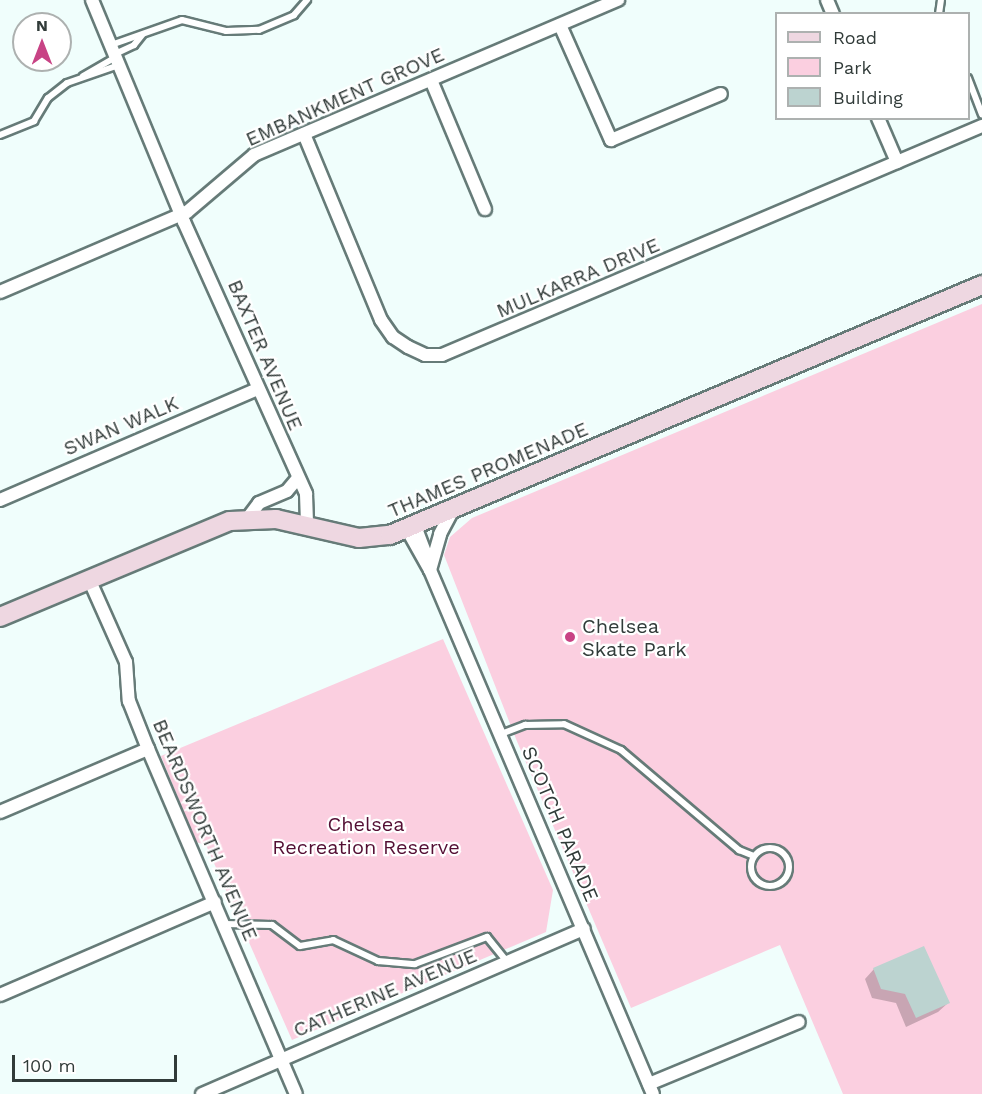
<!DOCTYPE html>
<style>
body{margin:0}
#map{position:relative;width:982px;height:1094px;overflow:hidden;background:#f0fefc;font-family:"Work Sans",sans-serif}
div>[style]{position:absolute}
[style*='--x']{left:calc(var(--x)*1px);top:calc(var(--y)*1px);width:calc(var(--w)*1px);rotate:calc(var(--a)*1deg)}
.green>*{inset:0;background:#fbcfe0}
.shadow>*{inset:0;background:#0003}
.building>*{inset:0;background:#bcd3d0}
.roads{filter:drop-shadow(2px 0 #667b78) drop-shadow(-2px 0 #667b78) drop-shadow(0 2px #667b78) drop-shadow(0 -2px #667b78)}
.lane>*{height:6px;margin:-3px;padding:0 3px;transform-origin:3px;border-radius:3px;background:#fff}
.lane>.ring{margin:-3px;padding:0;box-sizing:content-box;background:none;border:6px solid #fff;border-radius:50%}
.street>*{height:12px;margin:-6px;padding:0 6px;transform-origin:6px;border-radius:6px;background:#fff}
.secondary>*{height:18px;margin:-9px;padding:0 9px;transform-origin:9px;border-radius:9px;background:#eed7e1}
.dots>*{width:16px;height:16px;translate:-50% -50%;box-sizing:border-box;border:3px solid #fff;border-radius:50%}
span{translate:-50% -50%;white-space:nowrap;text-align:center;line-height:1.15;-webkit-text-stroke:4.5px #fff;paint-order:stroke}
.street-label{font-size:20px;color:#313b39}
.poi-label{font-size:20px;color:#313b39}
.left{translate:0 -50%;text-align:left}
.park-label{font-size:20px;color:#530e33}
.legend{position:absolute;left:775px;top:12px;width:195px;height:108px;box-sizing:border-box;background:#fff;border:2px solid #adb1b0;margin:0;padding:8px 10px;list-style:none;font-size:18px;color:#313b39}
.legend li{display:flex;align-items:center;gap:12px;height:30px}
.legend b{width:30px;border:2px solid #adb1b0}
.north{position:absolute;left:12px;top:12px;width:60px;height:60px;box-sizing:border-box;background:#fff;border:2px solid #adb1b0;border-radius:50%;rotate:0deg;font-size:16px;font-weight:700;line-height:24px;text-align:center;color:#313b39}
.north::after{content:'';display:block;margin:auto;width:21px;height:27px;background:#c84385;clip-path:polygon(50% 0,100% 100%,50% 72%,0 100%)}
.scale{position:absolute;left:12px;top:1055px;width:165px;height:27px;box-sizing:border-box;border:3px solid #313b39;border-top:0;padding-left:8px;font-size:18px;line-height:21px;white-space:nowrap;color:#313b39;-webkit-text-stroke:4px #fff;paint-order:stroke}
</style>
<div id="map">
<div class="green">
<div style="clip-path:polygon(982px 304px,982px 1094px,843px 1094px,780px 945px,631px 1008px,516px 739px,444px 555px,450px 537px,472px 518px)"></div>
<div style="clip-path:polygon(443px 639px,553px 890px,546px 932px,292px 1040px,206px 845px,196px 842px,161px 756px)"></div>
</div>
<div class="shadow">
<div style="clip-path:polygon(874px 969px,948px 1003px,938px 1012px,906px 1027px,896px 1003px,872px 998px,865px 979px)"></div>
</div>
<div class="building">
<div style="clip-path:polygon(924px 946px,950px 1003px,916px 1018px,905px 994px,881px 989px,873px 968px)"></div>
</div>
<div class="roads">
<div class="lane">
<div style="--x:939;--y:14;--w:14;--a:-82"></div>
<div style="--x:111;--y:45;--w:75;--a:-19.4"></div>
<div style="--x:182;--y:20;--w:45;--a:14"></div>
<div style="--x:226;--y:31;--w:33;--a:-2"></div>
<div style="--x:259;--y:30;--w:38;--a:-23"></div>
<div style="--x:294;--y:15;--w:20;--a:-49"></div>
<div style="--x:115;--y:54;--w:21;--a:-25"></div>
<div style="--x:134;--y:45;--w:13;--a:-51"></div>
<div style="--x:83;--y:76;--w:38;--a:-30"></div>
<div style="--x:968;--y:78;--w:39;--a:69"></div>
<div style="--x:0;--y:135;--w:37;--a:-22"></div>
<div style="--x:34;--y:121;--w:27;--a:-59"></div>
<div style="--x:48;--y:98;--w:24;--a:-38"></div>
<div style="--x:67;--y:83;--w:55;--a:-19.1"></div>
<div style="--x:501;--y:734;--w:26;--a:-21"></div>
<div style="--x:525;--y:725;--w:39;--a:-1"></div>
<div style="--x:564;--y:724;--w:63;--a:24.5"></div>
<div style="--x:621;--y:750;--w:155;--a:40.3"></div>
<div style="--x:739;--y:850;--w:16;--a:22"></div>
<div class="ring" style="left:751px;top:848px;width:32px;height:32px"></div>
<div style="--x:224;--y:924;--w:48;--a:1.2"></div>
<div style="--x:272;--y:925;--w:35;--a:37"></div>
<div style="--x:300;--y:946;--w:34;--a:-10"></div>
<div style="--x:333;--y:940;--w:50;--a:25"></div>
<div style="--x:378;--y:961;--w:37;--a:5"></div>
<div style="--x:415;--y:964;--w:77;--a:-20.6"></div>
<div style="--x:487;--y:937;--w:32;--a:51"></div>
</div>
<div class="street">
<div style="--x:92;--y:0;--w:240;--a:67.5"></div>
<div style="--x:184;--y:222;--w:298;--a:65.8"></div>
<div style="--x:306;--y:494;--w:31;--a:88"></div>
<div style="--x:827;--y:0;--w:15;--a:67"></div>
<div style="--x:560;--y:25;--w:126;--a:66.1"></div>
<div style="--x:611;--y:140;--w:119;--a:-22.7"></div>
<div style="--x:431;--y:80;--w:140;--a:67.3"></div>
<div style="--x:878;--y:118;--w:48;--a:66.6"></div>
<div style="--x:304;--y:134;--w:201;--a:67.5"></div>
<div style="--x:381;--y:320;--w:21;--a:55"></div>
<div style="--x:393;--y:337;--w:18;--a:34"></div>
<div style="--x:408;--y:347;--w:19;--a:25"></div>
<div style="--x:425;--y:355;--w:17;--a:0"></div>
<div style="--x:442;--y:355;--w:587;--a:-22.98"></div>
<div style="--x:0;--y:292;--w:203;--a:-23.2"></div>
<div style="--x:187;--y:212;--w:88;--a:-40.4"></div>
<div style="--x:254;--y:155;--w:396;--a:-23.1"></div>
<div style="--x:0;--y:500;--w:281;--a:-23.3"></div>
<div style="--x:247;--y:519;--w:20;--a:-53"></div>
<div style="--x:259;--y:503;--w:30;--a:-23"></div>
<div style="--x:287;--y:491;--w:16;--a:-50"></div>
<div style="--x:415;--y:526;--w:33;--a:69"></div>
<div style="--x:407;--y:529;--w:47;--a:60.7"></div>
<div style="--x:430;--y:570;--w:569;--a:66.95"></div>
<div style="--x:430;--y:570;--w:37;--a:-74"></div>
<div style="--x:440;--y:534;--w:27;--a:-62"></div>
<div style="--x:89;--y:579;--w:91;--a:66"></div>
<div style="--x:126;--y:662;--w:39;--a:86"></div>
<div style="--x:129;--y:701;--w:52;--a:68.4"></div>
<div style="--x:148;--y:749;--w:375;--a:66.8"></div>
<div style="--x:0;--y:812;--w:161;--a:-23.1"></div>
<div style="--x:0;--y:995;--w:234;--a:-23.4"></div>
<div style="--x:649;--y:1084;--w:162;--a:-22.5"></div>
<div style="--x:202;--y:1094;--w:416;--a:-23.4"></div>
</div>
<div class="secondary">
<div style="--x:0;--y:617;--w:249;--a:-22.7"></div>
<div style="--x:230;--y:521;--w:46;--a:-2.5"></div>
<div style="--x:276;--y:519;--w:85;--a:12.9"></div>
<div style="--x:359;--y:538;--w:31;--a:-6"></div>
<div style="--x:390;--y:535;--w:643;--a:-22.89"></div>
</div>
</div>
<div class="dots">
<div style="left:570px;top:637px;background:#c84385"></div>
</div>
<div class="street-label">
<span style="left:345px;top:97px;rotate:-24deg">EMBANKMENT GROVE</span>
<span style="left:578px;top:278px;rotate:-23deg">MULKARRA DRIVE</span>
<span style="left:265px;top:355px;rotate:67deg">BAXTER AVENUE</span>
<span style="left:121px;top:426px;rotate:-23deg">SWAN WALK</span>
<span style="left:488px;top:470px;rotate:-23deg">THAMES PROMENADE</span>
<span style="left:560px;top:824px;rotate:67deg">SCOTCH PARADE</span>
<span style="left:205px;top:830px;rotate:67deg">BEARDSWORTH AVENUE</span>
<span style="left:385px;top:993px;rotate:-23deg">CATHERINE AVENUE</span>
</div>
<div class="poi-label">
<span class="left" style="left:582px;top:638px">Chelsea<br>Skate Park</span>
</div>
<div class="park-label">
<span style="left:366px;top:836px">Chelsea<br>Recreation Reserve</span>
</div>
<ul class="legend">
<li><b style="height:8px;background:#eed7e1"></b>Road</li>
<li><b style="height:16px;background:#fbcfe0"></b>Park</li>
<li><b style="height:16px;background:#bcd3d0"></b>Building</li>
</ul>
<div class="north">N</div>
<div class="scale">100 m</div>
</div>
